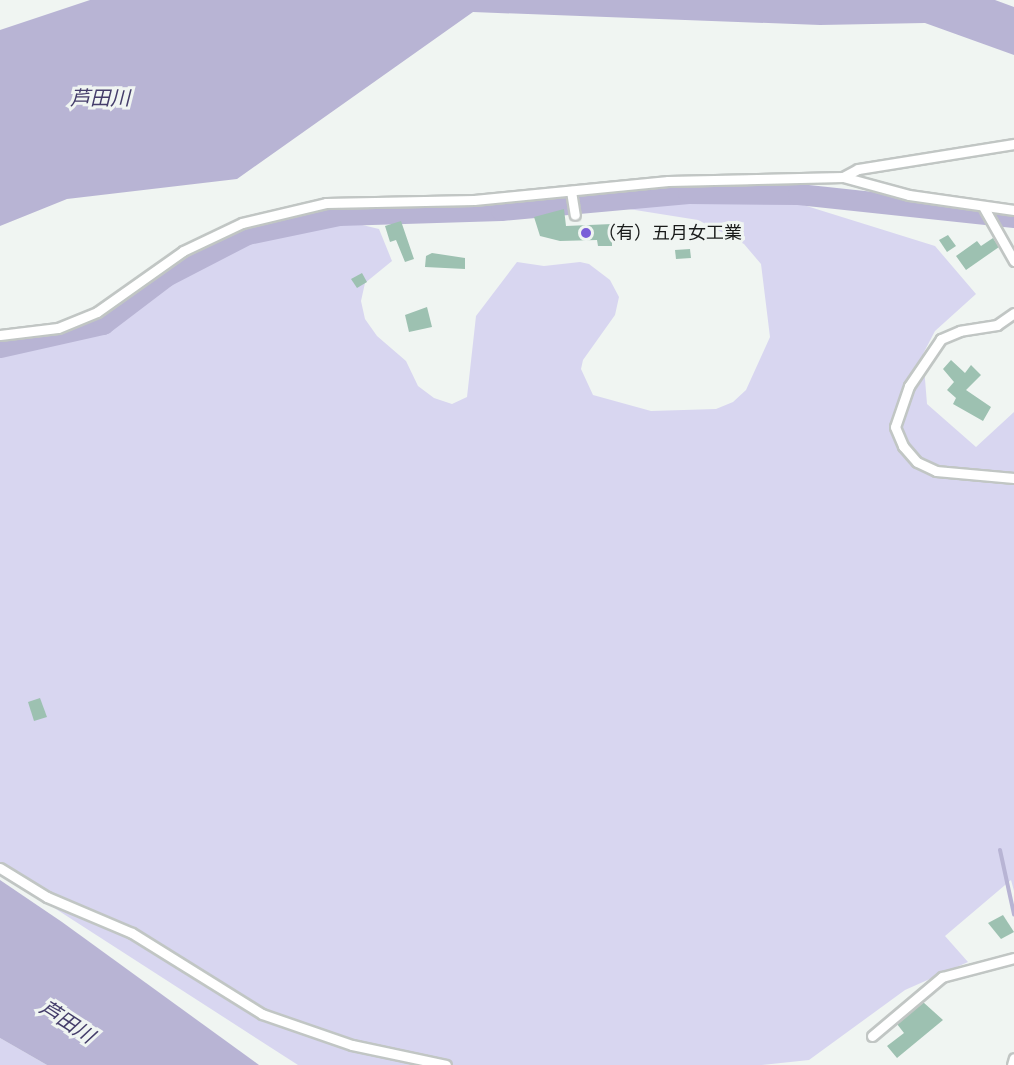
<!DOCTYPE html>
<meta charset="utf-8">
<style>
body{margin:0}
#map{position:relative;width:1014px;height:1065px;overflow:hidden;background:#f0f5f2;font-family:"DM Sans","Noto Sans JP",sans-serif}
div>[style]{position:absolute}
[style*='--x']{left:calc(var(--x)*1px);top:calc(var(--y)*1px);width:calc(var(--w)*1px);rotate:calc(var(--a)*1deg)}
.green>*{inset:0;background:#d8d6f0}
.water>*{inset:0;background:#b8b4d4}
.stream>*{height:4px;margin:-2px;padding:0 2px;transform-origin:2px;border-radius:2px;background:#b8b4d4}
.river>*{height:21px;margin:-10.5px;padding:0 10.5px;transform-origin:10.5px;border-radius:10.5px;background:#b8b4d4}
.building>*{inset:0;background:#9dc1b1}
.roads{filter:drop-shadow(2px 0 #c1c6c4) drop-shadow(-2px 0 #c1c6c4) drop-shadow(0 2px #c1c6c4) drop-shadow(0 -2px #c1c6c4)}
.street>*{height:9px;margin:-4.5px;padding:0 4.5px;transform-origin:4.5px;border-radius:4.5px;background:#fff}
.dots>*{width:16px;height:16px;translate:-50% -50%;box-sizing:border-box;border:3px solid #f0f5f2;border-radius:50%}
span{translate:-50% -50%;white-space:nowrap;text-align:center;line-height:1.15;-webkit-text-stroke:6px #f0f5f2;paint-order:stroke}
.poi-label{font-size:18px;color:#191b1a}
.left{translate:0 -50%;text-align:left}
.water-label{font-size:20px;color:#443d6a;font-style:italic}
</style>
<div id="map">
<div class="green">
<div style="clip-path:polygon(610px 190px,797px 203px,935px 246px,976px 294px,935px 331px,923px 354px,927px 404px,976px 447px,1014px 412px,1014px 891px,1011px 880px,945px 936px,968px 962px,905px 990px,809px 1060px,762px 1065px,298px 1065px,0 873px,0 351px,98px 330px,194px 264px,237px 242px,354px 223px,379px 229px,392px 261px,365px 283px,361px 301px,365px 319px,377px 336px,406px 361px,418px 386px,434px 398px,452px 404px,467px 397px,476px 316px,517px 262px,544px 266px,580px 262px,589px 264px,610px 280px,619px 297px,615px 315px,583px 360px,581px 369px,593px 395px,651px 411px,716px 409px,733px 402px,746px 390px,770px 337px,761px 264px,744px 244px,698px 220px,610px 206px)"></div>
<div style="clip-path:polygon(0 1038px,47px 1065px,0 1065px)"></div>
</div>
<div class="water">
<div style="clip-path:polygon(90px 0,995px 0,1014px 7px,1014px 55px,925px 23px,820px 25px,473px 12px,237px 179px,67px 199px,0 226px,0 30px)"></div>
<div style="clip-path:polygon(0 880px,62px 922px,259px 1065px,47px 1065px,0 1038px)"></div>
</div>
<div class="stream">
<div style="--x:1000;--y:850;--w:66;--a:77.7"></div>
</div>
<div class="river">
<div style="--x:0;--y:347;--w:106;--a:-12.6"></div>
<div style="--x:103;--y:324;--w:79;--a:-37.3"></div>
<div style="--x:166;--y:276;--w:91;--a:-27.4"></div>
<div style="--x:247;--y:234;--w:94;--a:-11.7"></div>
<div style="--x:339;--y:215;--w:162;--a:-1.8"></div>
<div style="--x:501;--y:210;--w:188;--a:-5.2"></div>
<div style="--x:688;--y:193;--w:110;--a:0.5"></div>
<div style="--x:798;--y:194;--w:217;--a:6.1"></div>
</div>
<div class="building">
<div style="clip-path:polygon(564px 209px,566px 226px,612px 224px,612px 246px,598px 246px,597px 240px,560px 241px,540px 236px,534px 217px)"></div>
<div style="clip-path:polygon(401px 221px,414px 259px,405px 262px,396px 240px,390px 242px,385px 226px)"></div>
<div style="clip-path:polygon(948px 235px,956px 246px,947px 252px,939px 240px)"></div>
<div style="clip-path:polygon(993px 238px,999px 247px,966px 270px,956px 256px,977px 241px,981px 246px)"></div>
<div style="clip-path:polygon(690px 249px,691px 258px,676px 259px,675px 250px)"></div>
<div style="clip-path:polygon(432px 253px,465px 258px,465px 269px,425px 267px,426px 256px)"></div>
<div style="clip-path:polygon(362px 273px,367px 282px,357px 288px,351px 279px)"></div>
<div style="clip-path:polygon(427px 307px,432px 327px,409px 332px,405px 315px)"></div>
<div style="clip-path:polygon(951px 360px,965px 373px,971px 365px,981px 375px,966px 390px,991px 407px,983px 421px,953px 404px,956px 398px,947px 390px,954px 382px,943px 369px)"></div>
<div style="clip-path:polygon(40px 698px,47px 717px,34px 721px,28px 702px)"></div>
<div style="clip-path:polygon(1003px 915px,1014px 932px,1001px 939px,988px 923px)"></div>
<div style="clip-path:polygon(923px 1002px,943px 1020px,897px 1058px,887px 1046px,904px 1033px,897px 1024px)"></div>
</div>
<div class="roads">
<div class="street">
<div style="--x:843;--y:177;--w:68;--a:15.3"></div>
<div style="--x:909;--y:195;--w:106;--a:8.1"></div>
<div style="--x:571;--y:191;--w:24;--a:81"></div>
<div style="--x:984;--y:208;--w:61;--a:60.5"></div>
<div style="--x:1014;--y:313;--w:21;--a:145"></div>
<div style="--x:997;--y:325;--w:37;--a:171"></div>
<div style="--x:960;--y:331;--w:21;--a:157"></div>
<div style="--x:941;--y:339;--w:57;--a:124.2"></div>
<div style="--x:909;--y:386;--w:43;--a:108.9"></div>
<div style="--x:895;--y:427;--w:21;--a:67"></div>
<div style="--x:903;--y:446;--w:21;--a:49"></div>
<div style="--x:917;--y:462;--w:21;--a:25"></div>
<div style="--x:936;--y:471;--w:78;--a:5.1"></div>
<div style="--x:0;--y:335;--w:58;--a:-6.9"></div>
<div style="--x:58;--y:328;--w:42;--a:-22.3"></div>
<div style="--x:97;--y:312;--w:105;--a:-35.3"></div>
<div style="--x:183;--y:251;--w:65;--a:-25.4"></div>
<div style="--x:242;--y:223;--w:86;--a:-13.4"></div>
<div style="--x:326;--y:203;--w:148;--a:-1.2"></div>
<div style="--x:474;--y:200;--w:195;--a:-5.6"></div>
<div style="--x:668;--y:181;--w:175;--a:-1.3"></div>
<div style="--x:843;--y:177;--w:17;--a:-28"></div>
<div style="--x:858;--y:169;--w:158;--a:-9.1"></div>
<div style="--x:0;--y:868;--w:55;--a:31.7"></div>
<div style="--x:47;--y:897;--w:92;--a:23"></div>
<div style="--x:132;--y:933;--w:153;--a:31.9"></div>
<div style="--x:262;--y:1014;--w:95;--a:19"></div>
<div style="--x:352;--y:1045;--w:96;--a:12"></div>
<div style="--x:872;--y:1036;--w:92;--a:-40.1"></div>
<div style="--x:942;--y:977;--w:74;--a:-14.8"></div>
<div style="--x:1012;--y:1065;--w:7;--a:-74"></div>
</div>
</div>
<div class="dots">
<div style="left:586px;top:233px;background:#7a5ed8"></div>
</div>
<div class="poi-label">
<span class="left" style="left:598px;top:233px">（有）五月女工業</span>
</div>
<div class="water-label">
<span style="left:100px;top:98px">芦田川</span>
<span style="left:67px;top:1022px;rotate:33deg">芦田川</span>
</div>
</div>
